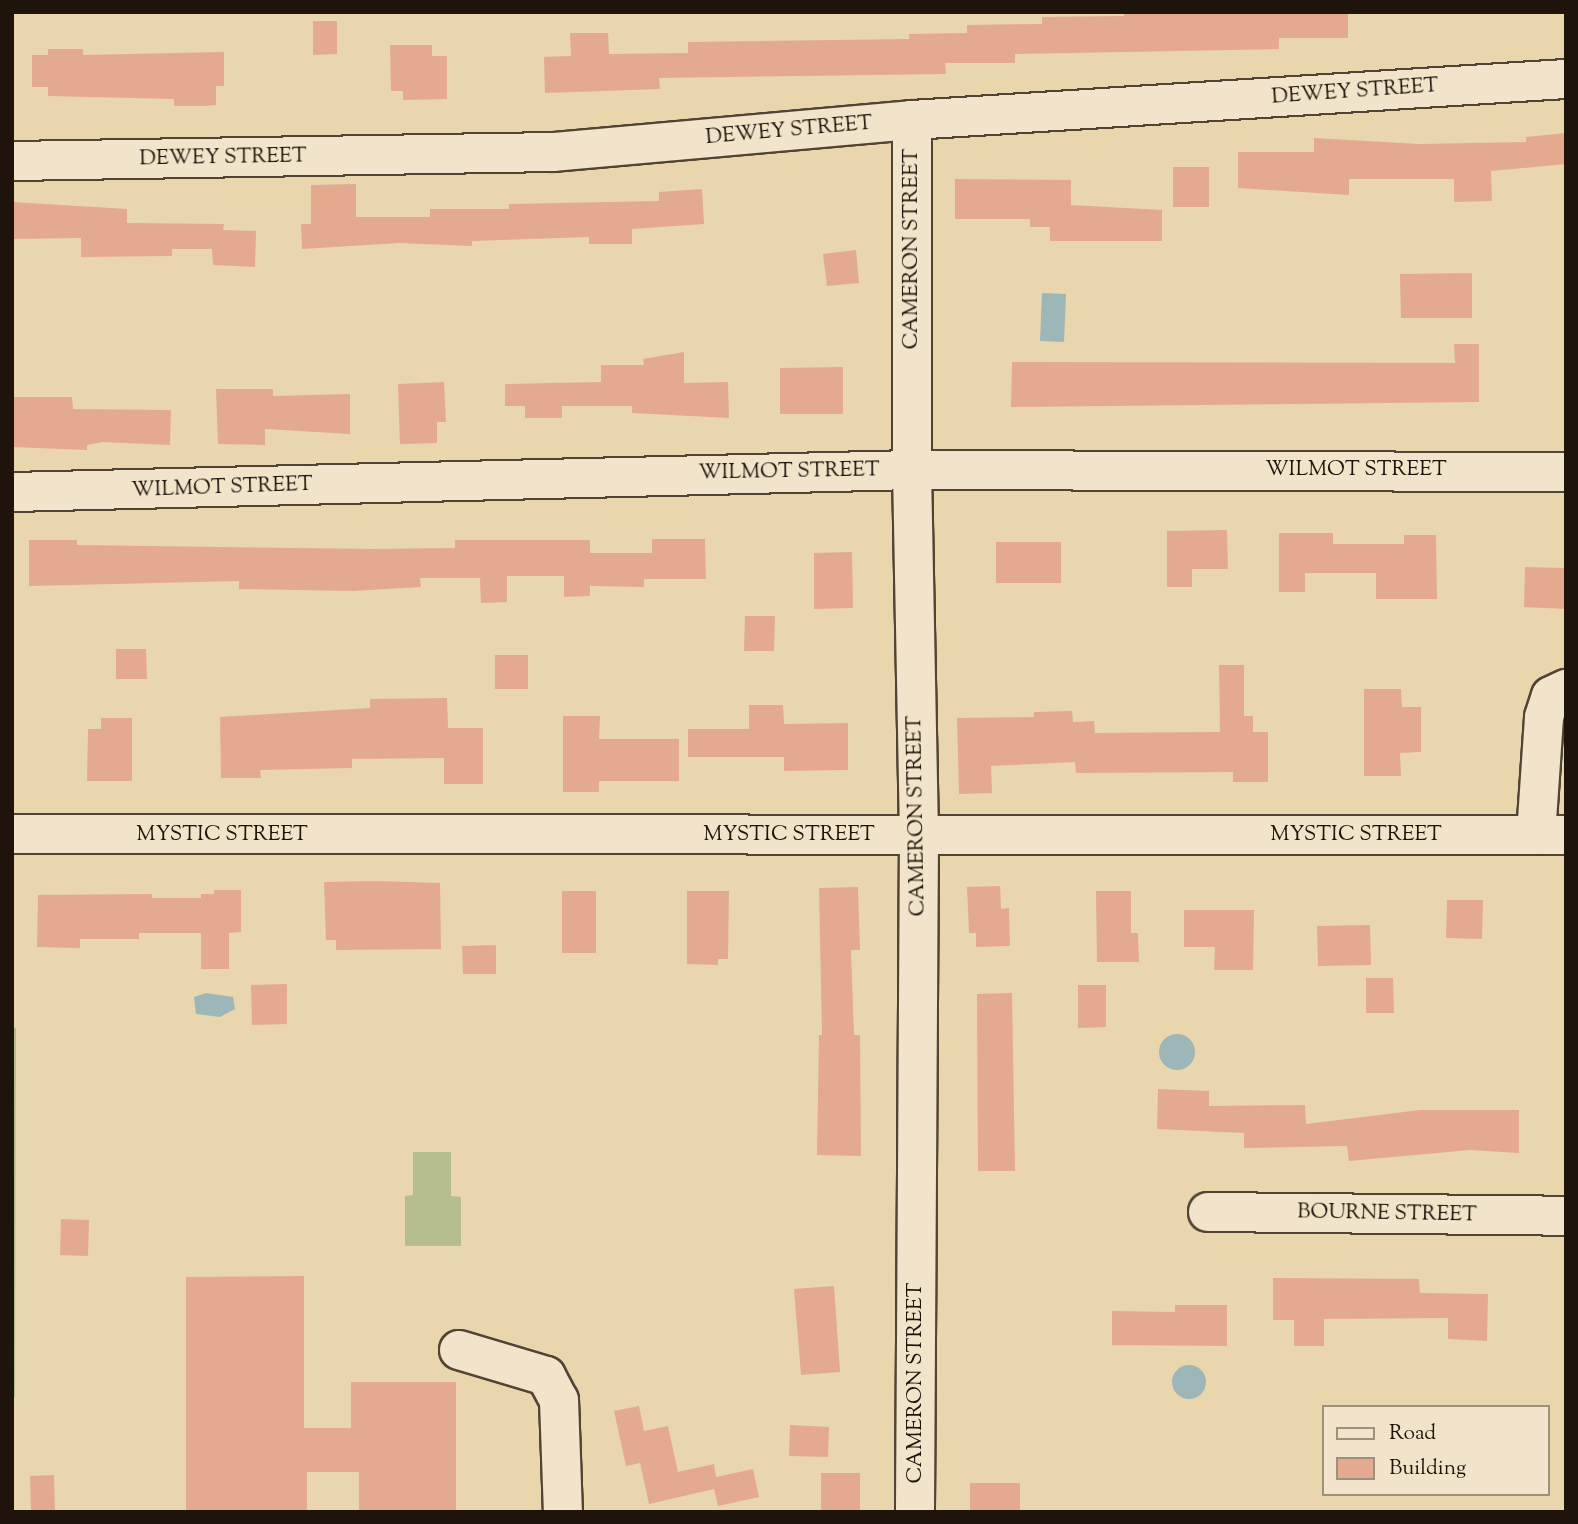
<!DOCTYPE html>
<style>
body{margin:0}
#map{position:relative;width:1578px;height:1524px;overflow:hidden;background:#e9d6ad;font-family:"Sorts Mill Goudy",serif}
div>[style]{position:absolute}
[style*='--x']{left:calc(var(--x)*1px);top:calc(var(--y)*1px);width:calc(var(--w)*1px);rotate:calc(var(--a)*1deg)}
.green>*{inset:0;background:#b5be8b}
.water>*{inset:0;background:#9db6b7}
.round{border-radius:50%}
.building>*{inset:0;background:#e3aa90}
.roads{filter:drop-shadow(2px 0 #524434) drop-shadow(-2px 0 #524434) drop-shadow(0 2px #524434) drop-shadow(0 -2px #524434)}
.minor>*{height:38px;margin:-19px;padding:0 19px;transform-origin:19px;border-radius:19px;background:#f1e4ca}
span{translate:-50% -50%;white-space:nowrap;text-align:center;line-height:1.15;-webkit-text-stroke:5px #f1e4ca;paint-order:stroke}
.street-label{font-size:21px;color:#1f140c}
.frame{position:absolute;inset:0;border:14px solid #1f140c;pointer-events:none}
.legend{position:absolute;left:1322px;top:1405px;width:228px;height:91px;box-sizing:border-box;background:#f1e4ca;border:2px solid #9d917e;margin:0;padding:9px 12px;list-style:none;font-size:21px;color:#1f140c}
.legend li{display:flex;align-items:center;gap:14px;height:35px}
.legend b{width:35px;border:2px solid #9d917e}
</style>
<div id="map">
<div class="green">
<div style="clip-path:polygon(12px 1027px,16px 1028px,15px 1397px,12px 1397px)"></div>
<div style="clip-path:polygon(413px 1152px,451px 1152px,451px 1196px,461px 1197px,461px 1246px,405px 1246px,405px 1196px,413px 1195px)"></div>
</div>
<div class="water">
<div style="clip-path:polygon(1042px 293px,1066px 294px,1064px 342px,1040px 341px)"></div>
<div style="clip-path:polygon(206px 993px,233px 997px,235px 1009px,220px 1017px,196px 1014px,194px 997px)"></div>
<div class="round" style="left:1159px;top:1034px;width:36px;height:36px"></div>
<div class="round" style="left:1172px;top:1365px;width:34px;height:34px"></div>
</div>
<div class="building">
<div style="clip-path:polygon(1124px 12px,1348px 12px,1348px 38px,1279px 38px,1279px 49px,1015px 54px,1015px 63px,945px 63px,946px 74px,659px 78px,660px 89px,545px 93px,544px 57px,571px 56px,570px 33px,608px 33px,609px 54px,688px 53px,688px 42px,909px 39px,909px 34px,967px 33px,967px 25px,1042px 24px,1042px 17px,1124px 16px)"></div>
<div style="clip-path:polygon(313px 21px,337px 21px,337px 54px,313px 55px)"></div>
<div style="clip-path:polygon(390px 45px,432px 45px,432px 56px,447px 56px,447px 99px,403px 100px,403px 91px,391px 91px)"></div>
<div style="clip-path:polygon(48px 49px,83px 49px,83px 55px,224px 52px,224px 86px,216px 86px,216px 105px,204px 106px,174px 106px,174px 99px,48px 96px,48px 87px,32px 87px,32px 55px,48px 55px)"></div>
<div style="clip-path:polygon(1566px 133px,1566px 164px,1491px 171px,1492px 201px,1454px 202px,1454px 179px,1349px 179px,1349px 195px,1238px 188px,1238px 152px,1314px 152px,1314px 138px,1419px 144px,1526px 142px,1526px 137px)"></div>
<div style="clip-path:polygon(1173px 167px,1209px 167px,1209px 207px,1173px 207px)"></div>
<div style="clip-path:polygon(955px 179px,1071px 180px,1071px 205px,1162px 210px,1162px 241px,1050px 241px,1050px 227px,1030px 227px,1030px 219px,955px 219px)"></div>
<div style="clip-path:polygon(356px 184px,356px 217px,430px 217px,430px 209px,509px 209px,509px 204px,659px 201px,659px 192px,702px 189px,704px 224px,632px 229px,632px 244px,589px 244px,589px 237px,472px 241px,472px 246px,399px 243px,302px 249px,301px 224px,311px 224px,311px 185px)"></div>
<div style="clip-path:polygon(12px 202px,127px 209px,127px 223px,224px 224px,223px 230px,256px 231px,255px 267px,213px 265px,212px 249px,172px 249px,172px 256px,81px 257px,81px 238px,12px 239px)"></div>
<div style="clip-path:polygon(856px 250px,859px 283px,827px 286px,823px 254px)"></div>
<div style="clip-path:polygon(1472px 273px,1472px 318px,1401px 318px,1400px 274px)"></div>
<div style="clip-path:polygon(1454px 344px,1479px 344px,1479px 402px,1011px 407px,1012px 362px,1455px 363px)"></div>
<div style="clip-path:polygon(684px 352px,684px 383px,728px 382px,729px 418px,632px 413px,632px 406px,562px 406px,562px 418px,525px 418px,525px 406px,505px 406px,505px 384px,601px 382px,601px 365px,644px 365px,643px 359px)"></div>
<div style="clip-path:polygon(843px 367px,843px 414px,780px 414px,780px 368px)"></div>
<div style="clip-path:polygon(444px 382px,446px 422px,437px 422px,437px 443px,400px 444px,398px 384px)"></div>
<div style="clip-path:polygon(216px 389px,273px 389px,273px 396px,350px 394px,350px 434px,265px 429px,265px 445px,218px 444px)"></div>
<div style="clip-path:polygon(12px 397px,72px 397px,73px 409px,171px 410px,170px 445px,103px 442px,87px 445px,87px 450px,12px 447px)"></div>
<div style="clip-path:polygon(1227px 530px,1228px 569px,1192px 569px,1192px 587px,1167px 587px,1167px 531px)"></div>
<div style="clip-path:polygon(1279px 533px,1333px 533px,1333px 544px,1404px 544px,1404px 535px,1436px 535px,1437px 599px,1376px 599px,1376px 573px,1305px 573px,1305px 592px,1279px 592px)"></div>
<div style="clip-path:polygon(652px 539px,705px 539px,706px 579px,644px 579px,644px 587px,590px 586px,590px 596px,564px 597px,564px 576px,507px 576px,507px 602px,481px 603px,480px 578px,420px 578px,421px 587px,352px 591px,239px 589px,239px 581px,29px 586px,29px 540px,77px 540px,77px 545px,373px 549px,455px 548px,455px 540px,590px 540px,590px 553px,652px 553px)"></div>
<div style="clip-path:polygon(996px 542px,1061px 542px,1061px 583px,996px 583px)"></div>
<div style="clip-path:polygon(852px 552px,853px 608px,814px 609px,814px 553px)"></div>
<div style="clip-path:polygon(1525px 567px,1566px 568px,1566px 609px,1524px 607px)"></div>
<div style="clip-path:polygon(745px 616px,775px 616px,774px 651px,744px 651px)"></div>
<div style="clip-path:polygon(116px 649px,146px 649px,147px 679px,116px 679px)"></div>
<div style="clip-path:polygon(495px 655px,528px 655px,528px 689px,495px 689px)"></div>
<div style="clip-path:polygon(1219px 665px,1244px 665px,1244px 716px,1253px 716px,1253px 732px,1268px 732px,1268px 782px,1233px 782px,1233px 772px,1076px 773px,1075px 762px,991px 766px,992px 793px,959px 794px,957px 718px,1034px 717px,1034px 712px,1072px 711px,1073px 722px,1094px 721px,1095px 733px,1220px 732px)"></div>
<div style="clip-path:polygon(1364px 689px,1401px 689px,1402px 707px,1421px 707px,1421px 752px,1400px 753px,1401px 776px,1364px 776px)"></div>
<div style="clip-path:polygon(447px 698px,448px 728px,483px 728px,483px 784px,444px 784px,444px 758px,352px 759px,352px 768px,260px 770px,261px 778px,221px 778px,220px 717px,370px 708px,370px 699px)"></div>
<div style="clip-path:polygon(749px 705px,783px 705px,784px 724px,848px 723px,848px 770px,784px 771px,784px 757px,688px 757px,688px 729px,749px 729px)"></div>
<div style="clip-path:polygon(563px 716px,600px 716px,599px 739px,679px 739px,679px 781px,599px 781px,599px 792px,563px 792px)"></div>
<div style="clip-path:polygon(101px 718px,132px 718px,132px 781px,87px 781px,88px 729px,101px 729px)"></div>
<div style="clip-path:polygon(376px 881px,440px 883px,441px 949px,336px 950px,336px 940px,326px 940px,324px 882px)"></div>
<div style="clip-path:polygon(1000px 886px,1001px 909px,1009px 908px,1010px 946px,976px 947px,976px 933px,969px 933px,967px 887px)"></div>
<div style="clip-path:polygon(858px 887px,860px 950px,851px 950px,854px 1035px,860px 1035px,861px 1156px,817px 1155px,819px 1035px,822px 1035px,819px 888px)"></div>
<div style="clip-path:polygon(214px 890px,241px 890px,241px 932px,229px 933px,229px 969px,201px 969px,201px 933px,139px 933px,139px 939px,80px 939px,80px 948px,37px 947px,38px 895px,152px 894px,152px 898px,201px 898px,201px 894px,214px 894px)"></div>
<div style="clip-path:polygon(562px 891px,596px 891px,596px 953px,562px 953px)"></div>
<div style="clip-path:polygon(687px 891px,729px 891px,728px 959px,718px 959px,718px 965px,687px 964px)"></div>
<div style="clip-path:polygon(1096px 891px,1131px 891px,1131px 933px,1138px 933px,1139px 962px,1097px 962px)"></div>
<div style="clip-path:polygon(1447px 900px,1483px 900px,1482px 939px,1446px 938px)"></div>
<div style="clip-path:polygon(1184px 910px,1254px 910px,1253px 970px,1214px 970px,1215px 947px,1184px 947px)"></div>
<div style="clip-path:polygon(1370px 925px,1371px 965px,1318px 966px,1317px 926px)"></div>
<div style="clip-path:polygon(496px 945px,496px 974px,463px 974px,462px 946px)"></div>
<div style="clip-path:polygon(1366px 978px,1393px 978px,1394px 1013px,1366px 1013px)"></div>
<div style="clip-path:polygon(287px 984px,287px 1024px,252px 1025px,251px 985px)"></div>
<div style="clip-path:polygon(1078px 985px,1106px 985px,1106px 1027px,1078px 1028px)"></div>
<div style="clip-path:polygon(1012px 993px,1015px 1171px,978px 1171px,977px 994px)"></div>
<div style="clip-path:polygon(1158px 1089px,1209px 1091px,1209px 1106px,1305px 1105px,1306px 1124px,1420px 1110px,1519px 1110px,1519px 1153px,1470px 1150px,1349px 1161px,1347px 1146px,1244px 1148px,1244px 1133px,1157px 1129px)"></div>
<div style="clip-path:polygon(61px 1219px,89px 1220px,88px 1256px,60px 1255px)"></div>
<div style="clip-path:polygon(304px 1276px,304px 1428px,351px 1428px,351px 1382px,456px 1382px,456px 1512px,359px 1512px,359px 1472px,307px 1472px,307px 1512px,186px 1512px,186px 1277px)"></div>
<div style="clip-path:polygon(1273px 1278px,1419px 1279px,1420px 1293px,1488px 1294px,1487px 1341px,1448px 1339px,1448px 1318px,1324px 1319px,1324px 1346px,1294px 1346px,1294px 1320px,1273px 1320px)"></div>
<div style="clip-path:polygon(834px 1286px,840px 1372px,801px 1375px,794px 1289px)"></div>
<div style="clip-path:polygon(1175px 1305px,1227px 1305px,1227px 1346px,1112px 1345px,1112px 1311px,1175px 1312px)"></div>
<div style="clip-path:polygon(639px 1406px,644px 1431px,668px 1426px,678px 1472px,714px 1464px,716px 1477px,753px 1469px,759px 1497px,718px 1506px,714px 1489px,649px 1504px,640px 1463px,626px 1466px,614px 1411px)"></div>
<div style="clip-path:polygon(790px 1425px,829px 1427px,828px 1457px,789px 1456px)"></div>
<div style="clip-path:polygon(821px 1473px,860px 1473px,860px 1512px,821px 1512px)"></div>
<div style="clip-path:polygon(54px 1475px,55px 1512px,31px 1512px,30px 1476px)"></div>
<div style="clip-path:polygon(970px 1483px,1020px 1483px,1020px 1512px,970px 1512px)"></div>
</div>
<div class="roads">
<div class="minor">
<div style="--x:912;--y:120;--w:350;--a:90"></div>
<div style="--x:912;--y:470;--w:365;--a:88.9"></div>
<div style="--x:919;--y:835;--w:677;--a:90.34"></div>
<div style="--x:12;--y:161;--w:542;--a:-0.95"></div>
<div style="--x:554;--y:152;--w:359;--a:-5.1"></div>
<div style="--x:912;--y:120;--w:655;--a:-3.59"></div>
<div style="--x:12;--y:492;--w:900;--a:-1.4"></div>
<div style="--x:912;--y:470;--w:654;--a:0.18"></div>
<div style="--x:12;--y:834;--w:1554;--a:0.04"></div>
<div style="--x:1536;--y:835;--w:118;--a:-86.1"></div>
<div style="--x:1544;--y:717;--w:22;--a:-72"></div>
<div style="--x:1551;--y:696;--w:17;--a:-25"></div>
<div style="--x:1208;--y:1212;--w:358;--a:0.6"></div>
<div style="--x:459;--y:1350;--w:91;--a:16.6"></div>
<div style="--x:546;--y:1376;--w:27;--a:62"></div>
<div style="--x:559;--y:1400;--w:112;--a:88"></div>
</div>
</div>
<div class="street-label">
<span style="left:1355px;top:92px;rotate:-4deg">DEWEY STREET</span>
<span style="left:789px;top:131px;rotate:-5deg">DEWEY STREET</span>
<span style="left:223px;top:158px;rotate:-1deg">DEWEY STREET</span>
<span style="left:912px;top:249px;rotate:-90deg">CAMERON STREET</span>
<span style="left:1356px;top:470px">WILMOT STREET</span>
<span style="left:789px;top:472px;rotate:-1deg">WILMOT STREET</span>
<span style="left:222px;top:488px;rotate:-2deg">WILMOT STREET</span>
<span style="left:917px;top:816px;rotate:-91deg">CAMERON STREET</span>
<span style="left:222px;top:835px">MYSTIC STREET</span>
<span style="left:789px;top:835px">MYSTIC STREET</span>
<span style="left:1356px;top:835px">MYSTIC STREET</span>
<span style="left:1387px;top:1214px;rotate:1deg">BOURNE STREET</span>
<span style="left:916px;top:1383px;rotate:-90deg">CAMERON STREET</span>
</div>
<div class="frame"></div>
<ul class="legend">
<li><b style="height:9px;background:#f1e4ca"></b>Road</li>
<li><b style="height:19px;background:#e3aa90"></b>Building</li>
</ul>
</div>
